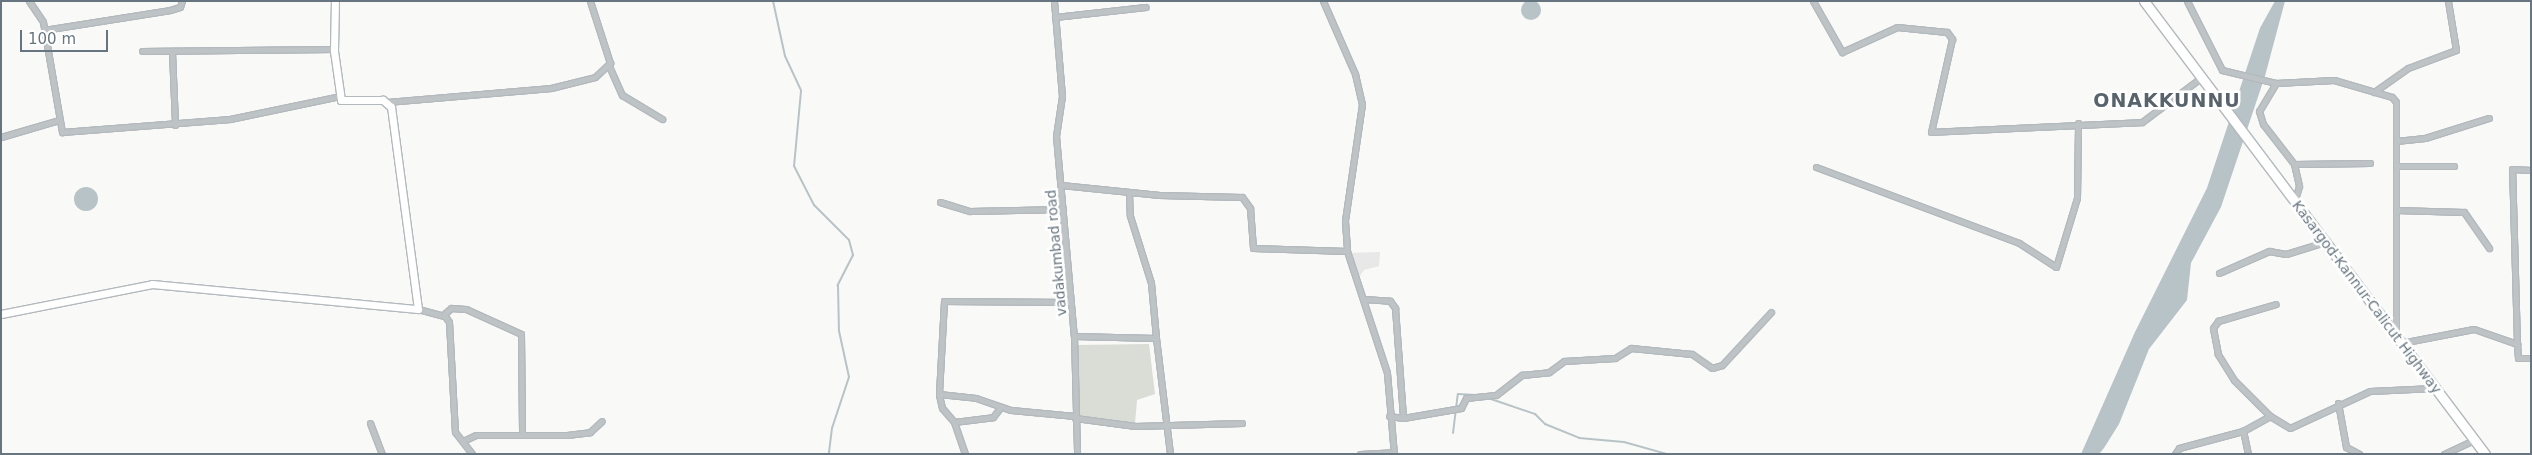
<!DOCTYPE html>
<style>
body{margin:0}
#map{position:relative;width:2532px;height:455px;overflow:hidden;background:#f9f9f7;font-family:"DejaVu Sans",sans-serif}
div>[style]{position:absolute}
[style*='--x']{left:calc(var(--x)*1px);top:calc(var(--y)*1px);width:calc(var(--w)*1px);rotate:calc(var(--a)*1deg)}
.built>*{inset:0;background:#e7e8e7}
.green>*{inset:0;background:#d9ddd6}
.water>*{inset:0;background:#b7c3c6}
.round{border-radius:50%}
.stream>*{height:2px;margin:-1px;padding:0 1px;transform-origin:1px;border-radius:1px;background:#b7c3c6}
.roads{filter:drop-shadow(1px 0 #b3b9bd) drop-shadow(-1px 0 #b3b9bd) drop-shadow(0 1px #b3b9bd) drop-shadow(0 -1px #b3b9bd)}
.street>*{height:5px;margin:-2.5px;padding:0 2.5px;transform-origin:2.5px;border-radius:2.5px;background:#bec3c6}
.secondary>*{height:7px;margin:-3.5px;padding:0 3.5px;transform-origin:3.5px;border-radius:3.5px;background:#fff}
.highway>*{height:9px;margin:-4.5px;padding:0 4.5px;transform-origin:4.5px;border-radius:4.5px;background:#fff}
span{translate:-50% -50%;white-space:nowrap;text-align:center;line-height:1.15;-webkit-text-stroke:5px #fff;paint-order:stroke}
.street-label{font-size:14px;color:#66757f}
.district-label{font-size:19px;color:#58636b;font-weight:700;letter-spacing:1px}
.frame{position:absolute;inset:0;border:2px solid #66757f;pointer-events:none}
.scale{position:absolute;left:20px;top:30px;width:88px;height:22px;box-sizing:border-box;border:2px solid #66757f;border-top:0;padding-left:6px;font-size:15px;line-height:18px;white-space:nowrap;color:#66757f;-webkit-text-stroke:4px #fff;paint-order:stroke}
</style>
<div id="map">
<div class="built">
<div style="clip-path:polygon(1380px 252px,1379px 266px,1364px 270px,1358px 279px,1350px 253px)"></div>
</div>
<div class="green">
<div style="clip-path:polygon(1149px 344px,1155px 394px,1137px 400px,1135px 423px,1079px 416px,1077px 345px)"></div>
</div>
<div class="water">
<div class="round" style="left:1521px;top:0;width:20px;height:20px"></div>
<div style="clip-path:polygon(2275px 1px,2285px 1px,2265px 76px,2221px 207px,2191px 263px,2187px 300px,2149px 349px,2119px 424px,2104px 448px,2099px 454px,2081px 454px,2135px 332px,2207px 188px,2260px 28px)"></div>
<div class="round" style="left:74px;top:187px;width:24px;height:24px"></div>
</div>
<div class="stream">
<div style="--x:773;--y:1;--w:56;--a:77.7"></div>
<div style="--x:785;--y:56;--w:38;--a:65"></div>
<div style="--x:801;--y:91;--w:75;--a:95.3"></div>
<div style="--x:794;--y:166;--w:44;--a:62.9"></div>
<div style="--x:814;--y:205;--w:49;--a:45"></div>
<div style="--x:849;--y:240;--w:16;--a:75"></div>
<div style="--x:853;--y:255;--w:34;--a:117"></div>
<div style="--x:838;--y:285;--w:46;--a:88.8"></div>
<div style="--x:839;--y:331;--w:47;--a:77.7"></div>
<div style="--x:849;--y:377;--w:54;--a:108.4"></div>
<div style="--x:832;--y:428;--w:26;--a:97"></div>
<div style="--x:1488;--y:398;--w:50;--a:18.8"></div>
<div style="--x:1535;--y:414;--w:14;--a:45"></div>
<div style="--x:1545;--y:424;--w:37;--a:22"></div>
<div style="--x:1579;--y:438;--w:45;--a:5.1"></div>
<div style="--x:1624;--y:442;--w:45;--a:15.6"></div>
<div style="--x:1453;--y:433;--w:39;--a:-83"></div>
<div style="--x:1458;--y:394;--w:18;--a:3"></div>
</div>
<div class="roads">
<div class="street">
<div style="--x:29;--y:1;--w:25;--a:56"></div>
<div style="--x:43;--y:22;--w:112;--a:80.2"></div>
<div style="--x:62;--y:132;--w:169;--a:-4.4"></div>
<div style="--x:230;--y:119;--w:112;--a:-11.8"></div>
<div style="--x:1054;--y:1;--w:95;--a:85.2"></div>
<div style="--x:1062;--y:96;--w:40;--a:98.5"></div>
<div style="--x:1056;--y:136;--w:201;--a:84.9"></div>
<div style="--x:1074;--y:336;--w:82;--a:1.4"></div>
<div style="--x:1156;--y:338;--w:117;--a:83.1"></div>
<div style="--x:1323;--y:1;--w:80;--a:66.3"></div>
<div style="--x:1355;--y:74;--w:31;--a:77"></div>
<div style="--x:1362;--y:104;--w:118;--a:98.3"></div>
<div style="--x:1345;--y:221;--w:30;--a:86"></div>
<div style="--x:1347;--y:251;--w:128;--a:71.8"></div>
<div style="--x:1387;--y:373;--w:81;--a:85.1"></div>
<div style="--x:1813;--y:1;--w:59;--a:60.4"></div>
<div style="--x:1842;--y:52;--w:60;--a:-24.4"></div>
<div style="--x:1897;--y:27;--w:50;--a:5.7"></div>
<div style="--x:1947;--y:32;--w:9;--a:54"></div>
<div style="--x:1952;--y:39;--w:95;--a:102.7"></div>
<div style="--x:1931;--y:132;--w:211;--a:-2.7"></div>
<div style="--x:2142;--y:122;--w:75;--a:-36.9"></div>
<div style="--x:2187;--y:1;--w:77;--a:63.1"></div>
<div style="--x:2222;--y:70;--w:56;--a:13.5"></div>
<div style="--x:2276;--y:83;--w:58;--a:-3"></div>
<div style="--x:2334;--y:80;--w:60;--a:16.3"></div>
<div style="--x:2392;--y:97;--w:6;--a:51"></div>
<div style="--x:2396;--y:102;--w:232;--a:90"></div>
<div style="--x:1055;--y:17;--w:91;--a:-6.3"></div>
<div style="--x:44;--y:30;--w:128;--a:-9"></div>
<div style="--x:170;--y:10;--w:10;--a:-17"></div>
<div style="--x:180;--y:7;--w:6;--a:-72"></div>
<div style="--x:142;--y:51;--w:192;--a:-0.6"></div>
<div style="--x:172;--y:52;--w:73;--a:87.6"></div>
<div style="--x:609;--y:66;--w:32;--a:66"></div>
<div style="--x:622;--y:95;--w:47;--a:31"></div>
<div style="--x:2276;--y:83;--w:33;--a:121"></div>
<div style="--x:2259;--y:111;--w:14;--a:73"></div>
<div style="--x:2263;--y:124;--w:51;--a:52.2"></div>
<div style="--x:2294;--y:164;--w:23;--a:77"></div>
<div style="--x:2299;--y:186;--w:15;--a:106"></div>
<div style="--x:2374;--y:92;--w:42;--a:-35.2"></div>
<div style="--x:2408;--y:68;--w:51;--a:-20.6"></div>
<div style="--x:2456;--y:50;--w:50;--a:-99.3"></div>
<div style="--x:387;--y:102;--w:165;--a:-4.9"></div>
<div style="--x:551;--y:88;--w:45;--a:-14"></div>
<div style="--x:595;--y:77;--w:21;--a:-43"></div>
<div style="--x:610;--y:63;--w:65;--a:-107.9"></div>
<div style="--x:1;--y:137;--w:60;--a:-16.3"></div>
<div style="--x:2396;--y:141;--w:29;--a:-6"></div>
<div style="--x:2425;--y:138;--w:67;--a:-17.4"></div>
<div style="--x:2294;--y:164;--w:76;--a:-0.8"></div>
<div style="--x:2396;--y:166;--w:58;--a:0"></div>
<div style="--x:1816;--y:167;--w:217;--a:20.5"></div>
<div style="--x:2019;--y:243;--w:44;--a:33"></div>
<div style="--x:2056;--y:267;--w:72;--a:-73.1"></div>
<div style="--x:2077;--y:198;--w:75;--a:-89.2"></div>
<div style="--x:1061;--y:185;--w:99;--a:5.8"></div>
<div style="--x:1159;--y:195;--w:83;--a:1.4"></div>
<div style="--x:1242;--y:197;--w:14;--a:54"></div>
<div style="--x:1250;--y:208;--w:40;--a:85.7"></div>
<div style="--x:1253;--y:248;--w:94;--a:1.8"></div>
<div style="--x:1129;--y:193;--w:23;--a:88"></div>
<div style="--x:1130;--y:216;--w:70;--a:72.6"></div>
<div style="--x:1151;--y:283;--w:55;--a:84.8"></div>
<div style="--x:940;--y:202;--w:31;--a:17"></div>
<div style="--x:970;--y:211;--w:93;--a:-1.2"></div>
<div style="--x:2396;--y:210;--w:68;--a:1.7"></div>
<div style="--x:2464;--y:212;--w:44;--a:55.2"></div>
<div style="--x:2219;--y:273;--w:55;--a:-23.7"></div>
<div style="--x:2269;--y:251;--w:17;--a:10"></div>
<div style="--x:2286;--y:254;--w:41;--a:-17.1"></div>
<div style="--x:1364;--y:299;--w:26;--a:4"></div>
<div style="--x:1390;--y:301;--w:9;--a:54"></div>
<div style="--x:1395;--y:308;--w:110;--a:85.8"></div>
<div style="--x:1403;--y:418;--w:14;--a:-172"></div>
<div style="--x:1070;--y:302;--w:126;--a:-179.5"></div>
<div style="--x:944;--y:301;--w:93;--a:93.1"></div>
<div style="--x:939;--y:394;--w:37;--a:6"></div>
<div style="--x:976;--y:398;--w:37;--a:19"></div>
<div style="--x:1011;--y:410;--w:64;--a:5.4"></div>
<div style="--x:418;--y:309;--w:28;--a:15"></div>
<div style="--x:445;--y:316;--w:7;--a:56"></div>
<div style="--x:449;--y:322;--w:110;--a:86.9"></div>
<div style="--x:455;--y:432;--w:28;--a:52"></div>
<div style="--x:443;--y:315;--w:11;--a:-41"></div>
<div style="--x:451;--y:308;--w:15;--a:4"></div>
<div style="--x:466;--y:309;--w:60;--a:24.4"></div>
<div style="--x:521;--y:334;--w:101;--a:89.4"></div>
<div style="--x:1074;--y:336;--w:118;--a:88.5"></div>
<div style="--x:2401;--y:343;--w:74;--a:-10.9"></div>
<div style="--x:2474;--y:329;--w:46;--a:19.2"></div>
<div style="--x:2517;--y:344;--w:14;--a:86"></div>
<div style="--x:2518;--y:358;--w:13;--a:0"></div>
<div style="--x:2517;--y:344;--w:175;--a:-91.6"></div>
<div style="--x:2512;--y:169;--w:19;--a:3"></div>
<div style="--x:939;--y:395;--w:13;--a:77"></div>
<div style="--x:942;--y:408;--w:18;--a:49"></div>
<div style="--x:954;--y:422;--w:39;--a:-7"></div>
<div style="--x:993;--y:417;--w:11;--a:-52"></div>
<div style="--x:2338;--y:403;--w:45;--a:79.7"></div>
<div style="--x:2346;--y:447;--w:15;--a:28"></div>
<div style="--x:2270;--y:416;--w:51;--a:-135"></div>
<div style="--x:2234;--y:380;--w:31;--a:-122"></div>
<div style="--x:2218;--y:354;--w:26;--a:-101"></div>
<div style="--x:2213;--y:328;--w:9;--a:-54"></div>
<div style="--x:2218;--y:321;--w:60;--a:-16.3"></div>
<div style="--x:1075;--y:418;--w:61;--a:7.6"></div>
<div style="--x:1135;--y:426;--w:107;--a:-1.6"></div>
<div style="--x:1403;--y:418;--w:59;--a:-9.8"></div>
<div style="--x:1461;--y:408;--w:11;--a:-63"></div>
<div style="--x:1466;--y:398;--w:30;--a:-6"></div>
<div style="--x:1496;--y:395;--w:33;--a:-38"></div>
<div style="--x:1522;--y:375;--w:27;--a:-6"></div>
<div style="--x:1549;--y:372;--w:19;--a:-36"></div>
<div style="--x:1564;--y:361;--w:51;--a:-3.4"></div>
<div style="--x:1615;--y:358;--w:19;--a:-32"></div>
<div style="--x:1631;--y:348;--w:61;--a:5.6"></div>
<div style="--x:1692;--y:354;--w:24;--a:35"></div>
<div style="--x:1712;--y:368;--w:10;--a:-17"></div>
<div style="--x:1722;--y:365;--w:72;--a:-47.2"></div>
<div style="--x:954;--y:422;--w:34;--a:71"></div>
<div style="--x:370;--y:423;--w:33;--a:69"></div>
<div style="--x:463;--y:441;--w:14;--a:-25"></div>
<div style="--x:476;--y:435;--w:91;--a:0"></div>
<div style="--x:567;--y:435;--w:23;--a:-7"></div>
<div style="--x:590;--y:432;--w:16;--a:-43"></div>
<div style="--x:1360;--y:454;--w:33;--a:-3"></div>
<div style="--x:2175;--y:454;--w:7;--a:-56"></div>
<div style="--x:2179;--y:448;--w:66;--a:-14.9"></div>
<div style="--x:2248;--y:454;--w:24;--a:-102"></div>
<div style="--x:2243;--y:431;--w:31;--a:-29"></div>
<div style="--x:2270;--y:416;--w:23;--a:31"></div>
<div style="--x:2290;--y:428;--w:88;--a:-24.8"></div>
<div style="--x:2370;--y:391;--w:64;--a:-2.7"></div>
<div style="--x:2444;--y:454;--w:33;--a:-25"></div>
</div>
<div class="secondary">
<div style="--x:1;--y:314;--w:154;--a:-11.2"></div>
<div style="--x:152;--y:284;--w:267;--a:5.4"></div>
<div style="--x:418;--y:309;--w:204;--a:-97.6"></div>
<div style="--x:391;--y:107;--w:11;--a:-139"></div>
<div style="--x:383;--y:100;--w:42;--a:180"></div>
<div style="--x:341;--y:100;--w:49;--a:-98.1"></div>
<div style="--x:334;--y:51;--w:50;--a:-88.9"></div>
</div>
<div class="highway">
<div style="--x:2144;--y:1;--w:567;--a:53.03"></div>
</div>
</div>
<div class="street-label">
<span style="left:1056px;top:253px;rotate:-95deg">vadakumbad road</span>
<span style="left:2367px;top:297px;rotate:53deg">Kasargod-Kannur-Calicut Highway</span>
</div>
<div class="district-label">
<span style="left:2167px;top:101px">ONAKKUNNU</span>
</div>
<div class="frame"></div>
<div class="scale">100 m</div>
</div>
